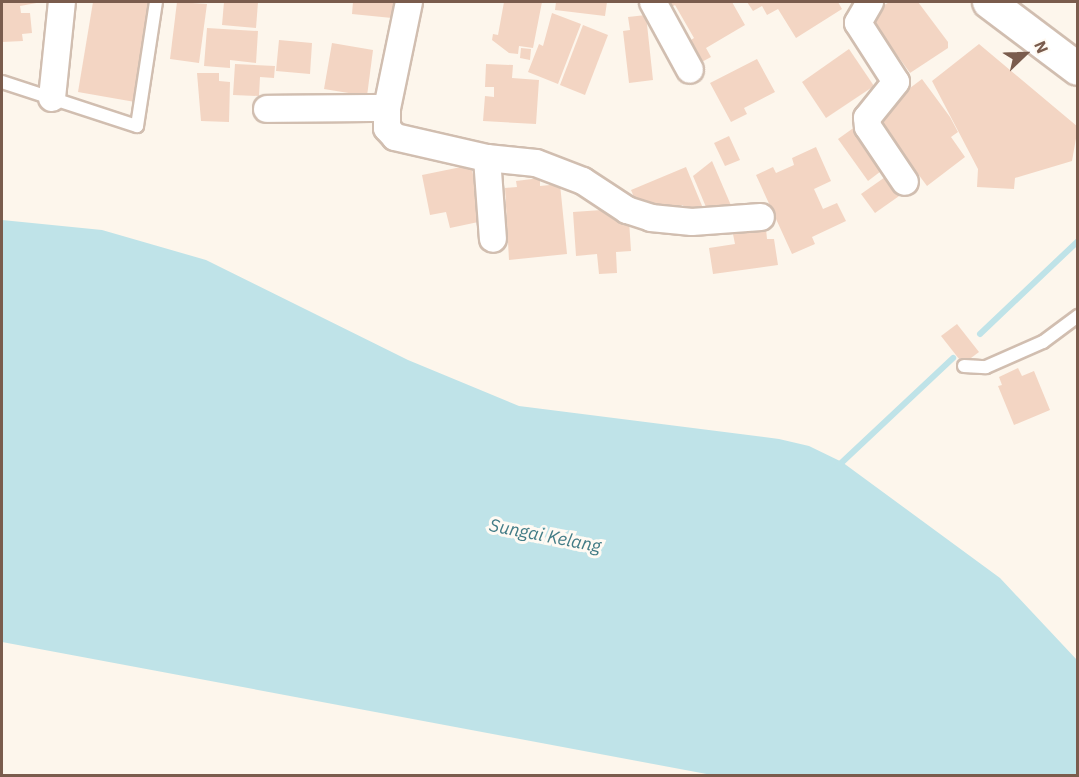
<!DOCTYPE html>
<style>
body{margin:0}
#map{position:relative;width:1079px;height:777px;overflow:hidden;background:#fdf6ec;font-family:"IBM Plex Sans",sans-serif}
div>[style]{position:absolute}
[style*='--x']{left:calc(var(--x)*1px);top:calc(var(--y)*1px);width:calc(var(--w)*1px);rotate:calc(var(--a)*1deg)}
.water>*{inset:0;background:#bfe3e8}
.stream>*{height:6px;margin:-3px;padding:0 3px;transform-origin:3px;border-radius:3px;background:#bfe3e8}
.building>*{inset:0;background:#f3d5c3}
.roads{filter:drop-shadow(2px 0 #d1beb0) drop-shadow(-2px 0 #d1beb0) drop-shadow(0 2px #d1beb0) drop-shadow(0 -2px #d1beb0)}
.service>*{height:12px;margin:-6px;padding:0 6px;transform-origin:6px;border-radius:6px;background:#fff}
.minor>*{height:26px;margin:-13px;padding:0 13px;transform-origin:13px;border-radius:13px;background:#fff}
.tertiary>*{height:32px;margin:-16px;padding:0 16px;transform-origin:16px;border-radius:16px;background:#fff}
span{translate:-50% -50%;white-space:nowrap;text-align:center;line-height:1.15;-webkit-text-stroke:6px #fffaf3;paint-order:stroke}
.water-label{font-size:18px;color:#437c86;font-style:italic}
.frame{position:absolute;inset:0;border:3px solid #7a5c4d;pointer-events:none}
.north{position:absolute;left:995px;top:24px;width:60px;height:60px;-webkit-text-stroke:4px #fffaf3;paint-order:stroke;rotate:67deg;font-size:16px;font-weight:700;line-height:24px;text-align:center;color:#7a5c4d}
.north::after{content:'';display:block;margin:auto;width:21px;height:27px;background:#7a5c4d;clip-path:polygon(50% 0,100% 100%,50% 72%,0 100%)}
</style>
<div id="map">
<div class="water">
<div style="clip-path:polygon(2px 220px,102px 230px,206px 260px,408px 360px,519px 406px,779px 439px,809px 446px,842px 462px,1000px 578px,1077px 660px,1077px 775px,712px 775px,2px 642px)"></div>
</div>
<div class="stream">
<div style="--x:980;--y:334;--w:135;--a:-43.5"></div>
<div style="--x:838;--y:466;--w:158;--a:-43.2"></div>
</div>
<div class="building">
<div style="clip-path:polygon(2px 2px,42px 2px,20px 6px,21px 13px,30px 13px,32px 33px,22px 34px,23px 41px,2px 42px)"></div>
<div style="clip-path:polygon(93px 2px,152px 2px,135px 102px,78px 92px)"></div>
<div style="clip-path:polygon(177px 2px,207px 4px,199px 63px,170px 59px)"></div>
<div style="clip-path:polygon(224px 2px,258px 2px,256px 28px,222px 25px)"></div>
<div style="clip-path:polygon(353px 2px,394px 2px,392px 18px,352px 14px)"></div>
<div style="clip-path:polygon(504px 2px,542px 2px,533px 48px,519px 46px,518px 54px,509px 53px,492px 40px,493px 34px,498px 35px)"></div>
<div style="clip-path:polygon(556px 2px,607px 2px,605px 16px,555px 10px)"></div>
<div style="clip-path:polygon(666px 2px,732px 2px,745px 25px,706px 48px,711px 57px,698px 64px,686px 43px,694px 38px,675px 5px,670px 8px)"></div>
<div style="clip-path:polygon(747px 2px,838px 2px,842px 9px,796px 38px,778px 9px,767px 15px,762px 6px,753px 11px)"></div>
<div style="clip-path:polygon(890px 2px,918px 2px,948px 42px,948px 48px,910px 73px,867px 13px)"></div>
<div style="clip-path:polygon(552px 13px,581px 24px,558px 84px,528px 72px,539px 44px,543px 46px)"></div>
<div style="clip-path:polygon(646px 15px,653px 80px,629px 83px,623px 31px,630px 30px,628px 17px)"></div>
<div style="clip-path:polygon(583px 25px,608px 35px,585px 95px,560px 85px)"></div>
<div style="clip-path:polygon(207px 28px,258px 31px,256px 63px,230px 60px,230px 68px,204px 66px)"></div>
<div style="clip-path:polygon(279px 40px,312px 43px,310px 74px,276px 71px)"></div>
<div style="clip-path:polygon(332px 43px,373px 50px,367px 96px,324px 89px)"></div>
<div style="clip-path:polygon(979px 44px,1078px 127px,1072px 161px,1015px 178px,1014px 189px,977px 187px,978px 169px,932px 81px)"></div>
<div style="clip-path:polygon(521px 48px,531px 49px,530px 60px,520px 58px)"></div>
<div style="clip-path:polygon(849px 49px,874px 86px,826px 118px,802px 82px)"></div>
<div style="clip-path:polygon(757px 59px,775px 92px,744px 108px,747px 114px,731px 122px,710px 83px)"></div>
<div style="clip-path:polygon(235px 64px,275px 66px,274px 78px,260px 77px,259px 96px,233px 95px)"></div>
<div style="clip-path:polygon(486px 64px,513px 65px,512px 78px,539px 80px,536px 124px,483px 121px,485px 96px,494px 97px,494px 87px,485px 87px)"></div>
<div style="clip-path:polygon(197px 73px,219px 73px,219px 81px,230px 82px,229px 122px,201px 121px)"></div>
<div style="clip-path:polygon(922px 79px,950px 117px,958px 132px,951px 137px,965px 157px,927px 186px,874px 115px)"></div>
<div style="clip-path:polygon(859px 124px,889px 165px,868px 181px,838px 139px)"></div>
<div style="clip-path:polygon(729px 136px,740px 160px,725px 166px,714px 143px)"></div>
<div style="clip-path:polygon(816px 147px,831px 181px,814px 189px,823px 209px,837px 203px,846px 221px,812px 237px,815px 244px,792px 254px,756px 175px,773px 167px,776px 173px,794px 165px,792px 158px)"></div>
<div style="clip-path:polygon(712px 161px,733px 210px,711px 219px,693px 176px)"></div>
<div style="clip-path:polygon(471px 165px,483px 221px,450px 228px,446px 212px,430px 215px,422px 175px)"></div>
<div style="clip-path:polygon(686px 167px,705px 213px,689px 220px,683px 205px,658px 215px,653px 203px,639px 209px,631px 190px)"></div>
<div style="clip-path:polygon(888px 175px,902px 194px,875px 213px,861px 194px)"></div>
<div style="clip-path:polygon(540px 178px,540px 186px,560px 184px,567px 254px,509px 260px,505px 188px,517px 187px,516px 181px)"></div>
<div style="clip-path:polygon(616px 209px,617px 221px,629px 220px,631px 251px,616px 252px,617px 273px,599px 274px,597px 254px,576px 256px,573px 212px)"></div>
<div style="clip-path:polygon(766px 229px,767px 239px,774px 239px,778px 265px,713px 274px,709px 248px,735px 244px,733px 234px)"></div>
<div style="clip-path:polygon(957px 324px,979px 352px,963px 364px,941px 336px)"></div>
<div style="clip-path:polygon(1018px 368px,1022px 376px,1034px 371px,1050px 410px,1014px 425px,998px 386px,1002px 385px,999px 377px)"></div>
</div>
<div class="roads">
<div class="service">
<div style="--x:2;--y:82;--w:142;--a:18.1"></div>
<div style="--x:137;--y:126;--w:125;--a:-81.3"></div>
<div style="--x:964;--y:366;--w:22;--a:3"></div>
<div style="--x:986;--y:367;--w:62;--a:-23.7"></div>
<div style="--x:1043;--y:342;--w:44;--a:-36.6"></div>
</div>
<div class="minor">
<div style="--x:409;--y:2;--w:108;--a:101.7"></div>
<div style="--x:387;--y:108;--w:20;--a:90"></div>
<div style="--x:387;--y:128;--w:12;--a:48"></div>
<div style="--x:395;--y:137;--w:94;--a:12.9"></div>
<div style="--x:487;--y:158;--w:49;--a:5.8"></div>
<div style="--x:536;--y:163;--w:50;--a:21"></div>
<div style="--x:583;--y:181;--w:53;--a:33.4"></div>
<div style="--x:627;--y:210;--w:25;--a:18"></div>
<div style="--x:651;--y:218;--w:41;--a:5.6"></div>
<div style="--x:692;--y:222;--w:69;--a:-4.1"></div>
<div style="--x:653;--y:2;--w:77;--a:61.4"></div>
<div style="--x:870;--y:2;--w:24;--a:120"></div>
<div style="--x:858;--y:23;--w:70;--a:57.2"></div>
<div style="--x:896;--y:82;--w:46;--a:128.9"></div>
<div style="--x:867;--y:118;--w:9;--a:84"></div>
<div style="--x:868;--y:127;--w:66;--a:56.1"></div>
<div style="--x:52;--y:98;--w:97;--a:-84.1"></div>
<div style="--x:267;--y:109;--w:120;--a:-0.5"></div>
<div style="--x:487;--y:158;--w:81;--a:85.8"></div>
</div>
<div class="tertiary">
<div style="--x:989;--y:2;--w:111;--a:37"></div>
</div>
</div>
<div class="water-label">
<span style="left:545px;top:536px;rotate:11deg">Sungai Kelang</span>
</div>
<div class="frame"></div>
<div class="north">N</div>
</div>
